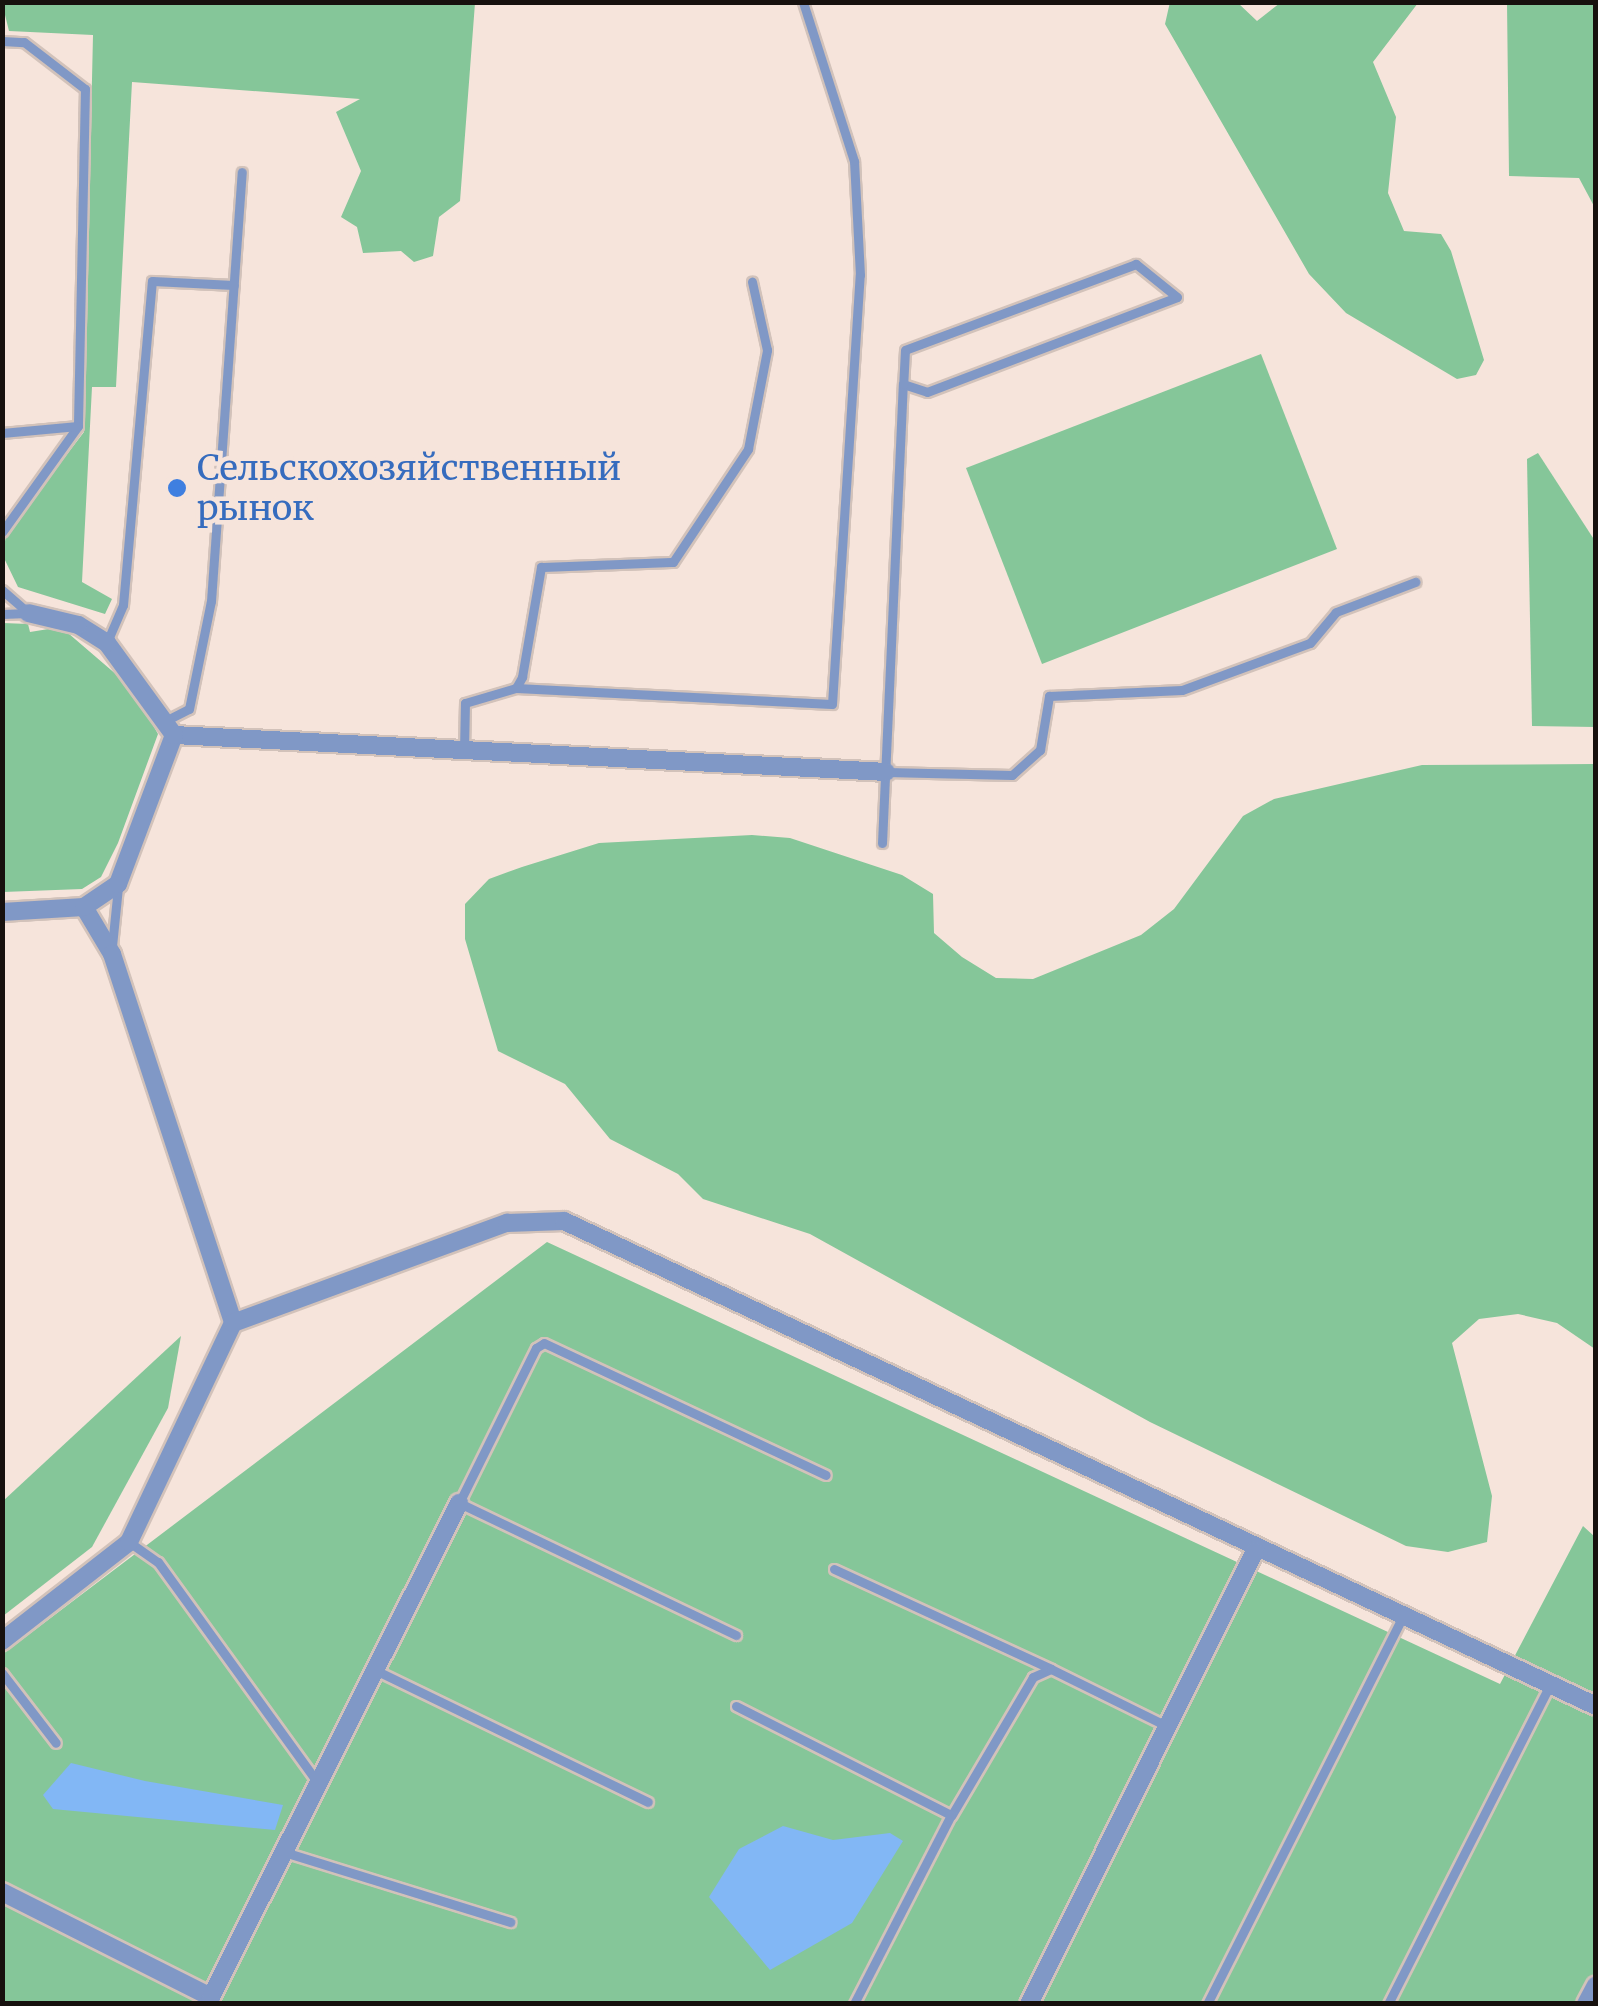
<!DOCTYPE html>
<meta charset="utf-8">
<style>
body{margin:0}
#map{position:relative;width:1598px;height:2006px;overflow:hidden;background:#f6e4db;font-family:Merriweather,serif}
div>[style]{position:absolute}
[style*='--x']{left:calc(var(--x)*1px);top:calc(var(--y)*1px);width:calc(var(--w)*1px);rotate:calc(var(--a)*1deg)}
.green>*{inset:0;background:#85c699}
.water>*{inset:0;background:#82b7f5}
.roads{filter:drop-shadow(2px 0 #d2c2ba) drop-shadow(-2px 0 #d2c2ba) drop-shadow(0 2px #d2c2ba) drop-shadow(0 -2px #d2c2ba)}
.service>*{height:9px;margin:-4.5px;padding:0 4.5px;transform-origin:4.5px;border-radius:4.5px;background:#8098c6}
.minor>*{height:18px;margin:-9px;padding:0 9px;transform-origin:9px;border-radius:9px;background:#8098c6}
.dots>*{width:28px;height:28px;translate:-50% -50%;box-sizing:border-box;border:5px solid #f6e4db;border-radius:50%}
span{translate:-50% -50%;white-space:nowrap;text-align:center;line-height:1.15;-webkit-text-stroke:9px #f6e4db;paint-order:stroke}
.shop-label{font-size:35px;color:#366cbe}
.left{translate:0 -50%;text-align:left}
.frame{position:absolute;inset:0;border:5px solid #17110e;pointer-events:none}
</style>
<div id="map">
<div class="green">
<div style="clip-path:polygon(1170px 2px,1238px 3px,1257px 21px,1280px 3px,1418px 3px,1373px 62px,1396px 117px,1388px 193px,1404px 231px,1441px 234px,1451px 251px,1484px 360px,1476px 375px,1457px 379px,1346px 313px,1309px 274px,1165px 24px)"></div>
<div style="clip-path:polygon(2px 3px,475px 3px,460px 201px,439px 217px,433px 256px,414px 262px,401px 251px,363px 253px,357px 227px,341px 217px,361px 171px,336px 112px,360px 99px,132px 82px,116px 387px,92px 387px,82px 582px,112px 599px,105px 614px,18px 587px,3px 556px,6px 534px,84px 432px,93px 35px,9px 31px)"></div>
<div style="clip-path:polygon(1507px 3px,1595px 3px,1595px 208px,1579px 178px,1509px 176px)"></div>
<div style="clip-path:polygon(1261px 354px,1337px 549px,1042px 664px,966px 468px)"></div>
<div style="clip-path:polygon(1538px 453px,1595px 541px,1595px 727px,1532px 726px,1527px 459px)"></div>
<div style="clip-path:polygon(3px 623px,28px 624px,30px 632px,61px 627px,132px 688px,158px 734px,118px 843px,101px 877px,82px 889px,3px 892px)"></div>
<div style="clip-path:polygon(1595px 764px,1595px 1349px,1557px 1323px,1518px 1314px,1479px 1319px,1452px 1343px,1492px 1496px,1487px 1542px,1448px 1552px,1406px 1546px,1150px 1422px,810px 1234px,703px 1199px,678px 1174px,610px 1139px,565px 1084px,498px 1051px,465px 939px,465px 904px,489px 879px,522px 867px,599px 843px,752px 835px,790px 838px,902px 875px,933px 894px,934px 933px,962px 957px,996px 978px,1033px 979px,1141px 935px,1174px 909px,1243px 816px,1274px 799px,1422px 765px)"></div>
<div style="clip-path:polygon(547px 1242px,1500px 1684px,1583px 1526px,1595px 1537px,1595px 2003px,3px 2004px,3px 1654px)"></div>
<div style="clip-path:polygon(181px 1336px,168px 1408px,92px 1547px,3px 1616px,3px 1501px)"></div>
</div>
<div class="water">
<div style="clip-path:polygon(71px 1763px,145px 1781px,283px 1805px,275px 1830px,53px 1809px,43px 1795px)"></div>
<div style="clip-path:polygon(783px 1826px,833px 1840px,890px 1833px,903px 1841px,852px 1923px,770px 1970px,709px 1897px,739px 1849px)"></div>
</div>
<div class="roads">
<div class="service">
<div style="--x:2;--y:41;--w:22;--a:3"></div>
<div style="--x:24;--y:42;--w:77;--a:37.6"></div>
<div style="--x:85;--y:89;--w:337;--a:91.2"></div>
<div style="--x:78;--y:426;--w:130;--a:125.6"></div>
<div style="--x:2;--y:433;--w:76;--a:-5.3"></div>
<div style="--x:2;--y:590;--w:35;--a:41"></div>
<div style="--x:28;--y:613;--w:26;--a:178"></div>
<div style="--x:107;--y:642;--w:40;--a:-66.6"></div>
<div style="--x:123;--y:605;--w:325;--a:-84.9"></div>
<div style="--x:152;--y:281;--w:82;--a:2.8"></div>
<div style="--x:516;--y:688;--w:316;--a:2.9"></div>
<div style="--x:832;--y:704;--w:430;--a:-86.3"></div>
<div style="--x:860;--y:275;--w:114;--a:-93"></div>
<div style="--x:854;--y:161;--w:167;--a:-107.8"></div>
<div style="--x:169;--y:719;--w:22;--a:-27"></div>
<div style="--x:189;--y:709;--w:110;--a:-78.5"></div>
<div style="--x:211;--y:601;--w:430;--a:-85.9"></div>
<div style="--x:464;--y:750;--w:47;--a:-88.8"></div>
<div style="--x:465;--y:703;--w:53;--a:-16.4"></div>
<div style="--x:516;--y:688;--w:13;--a:-61"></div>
<div style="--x:522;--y:677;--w:112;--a:-80.2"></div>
<div style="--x:541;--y:567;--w:132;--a:-2.2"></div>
<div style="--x:673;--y:562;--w:136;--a:-56.4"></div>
<div style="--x:748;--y:449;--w:101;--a:-79.1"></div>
<div style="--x:767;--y:350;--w:70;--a:-102.4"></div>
<div style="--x:886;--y:772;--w:126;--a:1.4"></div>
<div style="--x:1012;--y:775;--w:38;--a:-42"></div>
<div style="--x:1040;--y:750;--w:55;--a:-80.5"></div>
<div style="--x:1049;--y:696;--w:133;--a:-2.6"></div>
<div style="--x:1182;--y:690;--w:136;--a:-20.2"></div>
<div style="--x:1310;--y:643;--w:40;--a:-50"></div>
<div style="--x:1336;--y:612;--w:85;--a:-20.8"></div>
<div style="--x:882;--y:843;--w:459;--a:-87.4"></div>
<div style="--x:903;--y:384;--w:25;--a:18"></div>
<div style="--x:927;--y:392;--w:267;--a:-20.8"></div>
<div style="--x:1177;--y:297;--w:53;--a:-141.2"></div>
<div style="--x:1136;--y:264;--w:246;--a:159.6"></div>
<div style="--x:905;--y:350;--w:34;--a:93"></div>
<div style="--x:112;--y:946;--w:59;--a:-84.2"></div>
<div style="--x:129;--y:1542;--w:35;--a:35"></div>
<div style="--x:158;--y:1562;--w:271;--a:54.1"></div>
<div style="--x:834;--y:1569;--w:239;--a:24.7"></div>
<div style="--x:1051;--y:1669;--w:20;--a:156"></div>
<div style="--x:1033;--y:1677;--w:161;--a:120.5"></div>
<div style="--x:736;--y:1635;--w:307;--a:-154.5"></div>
<div style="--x:459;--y:1503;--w:173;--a:-63.6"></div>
<div style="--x:536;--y:1348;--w:9;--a:-32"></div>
<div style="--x:544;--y:1343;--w:311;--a:25.1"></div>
<div style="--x:1051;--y:1669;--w:125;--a:26.2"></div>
<div style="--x:375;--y:1670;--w:303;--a:25.8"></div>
<div style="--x:2;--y:1673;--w:88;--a:52.4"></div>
<div style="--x:736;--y:1706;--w:241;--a:26.9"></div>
<div style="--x:951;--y:1815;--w:212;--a:117.2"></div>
<div style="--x:284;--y:1852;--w:237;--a:17.2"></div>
<div style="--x:1207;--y:2004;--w:432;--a:-63.2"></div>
<div style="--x:1388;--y:2004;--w:358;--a:-63.1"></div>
</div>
<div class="minor">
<div style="--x:174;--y:735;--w:713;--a:2.97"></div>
<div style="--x:84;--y:907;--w:55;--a:59.2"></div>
<div style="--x:112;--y:954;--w:388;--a:71.8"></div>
<div style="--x:2;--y:912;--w:82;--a:-3.5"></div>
<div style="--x:84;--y:907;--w:41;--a:-34.1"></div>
<div style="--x:118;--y:884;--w:159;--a:-69.4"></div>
<div style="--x:174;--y:735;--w:114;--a:-126.1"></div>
<div style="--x:107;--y:643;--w:34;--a:-148"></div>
<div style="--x:78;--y:625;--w:51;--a:-166.5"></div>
<div style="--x:2;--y:1641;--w:161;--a:-37.9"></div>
<div style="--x:129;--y:1542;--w:242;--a:-64.6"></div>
<div style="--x:233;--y:1323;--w:292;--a:-20.1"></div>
<div style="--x:507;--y:1223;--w:57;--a:-2"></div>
<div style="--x:564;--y:1221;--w:1140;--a:25.17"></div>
<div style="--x:2;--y:1892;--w:234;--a:26.7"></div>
<div style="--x:211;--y:1997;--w:8;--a:113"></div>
<div style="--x:211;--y:1997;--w:553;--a:-63.34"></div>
<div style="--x:1029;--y:2004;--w:506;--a:-63.49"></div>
<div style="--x:1586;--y:2004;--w:21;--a:-62"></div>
</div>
</div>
<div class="dots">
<div style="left:177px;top:488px;background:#3f7fe0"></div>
</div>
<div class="shop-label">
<span class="left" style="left:197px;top:488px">Сельскохозяйственный<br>рынок</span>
</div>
<div class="frame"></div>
</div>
